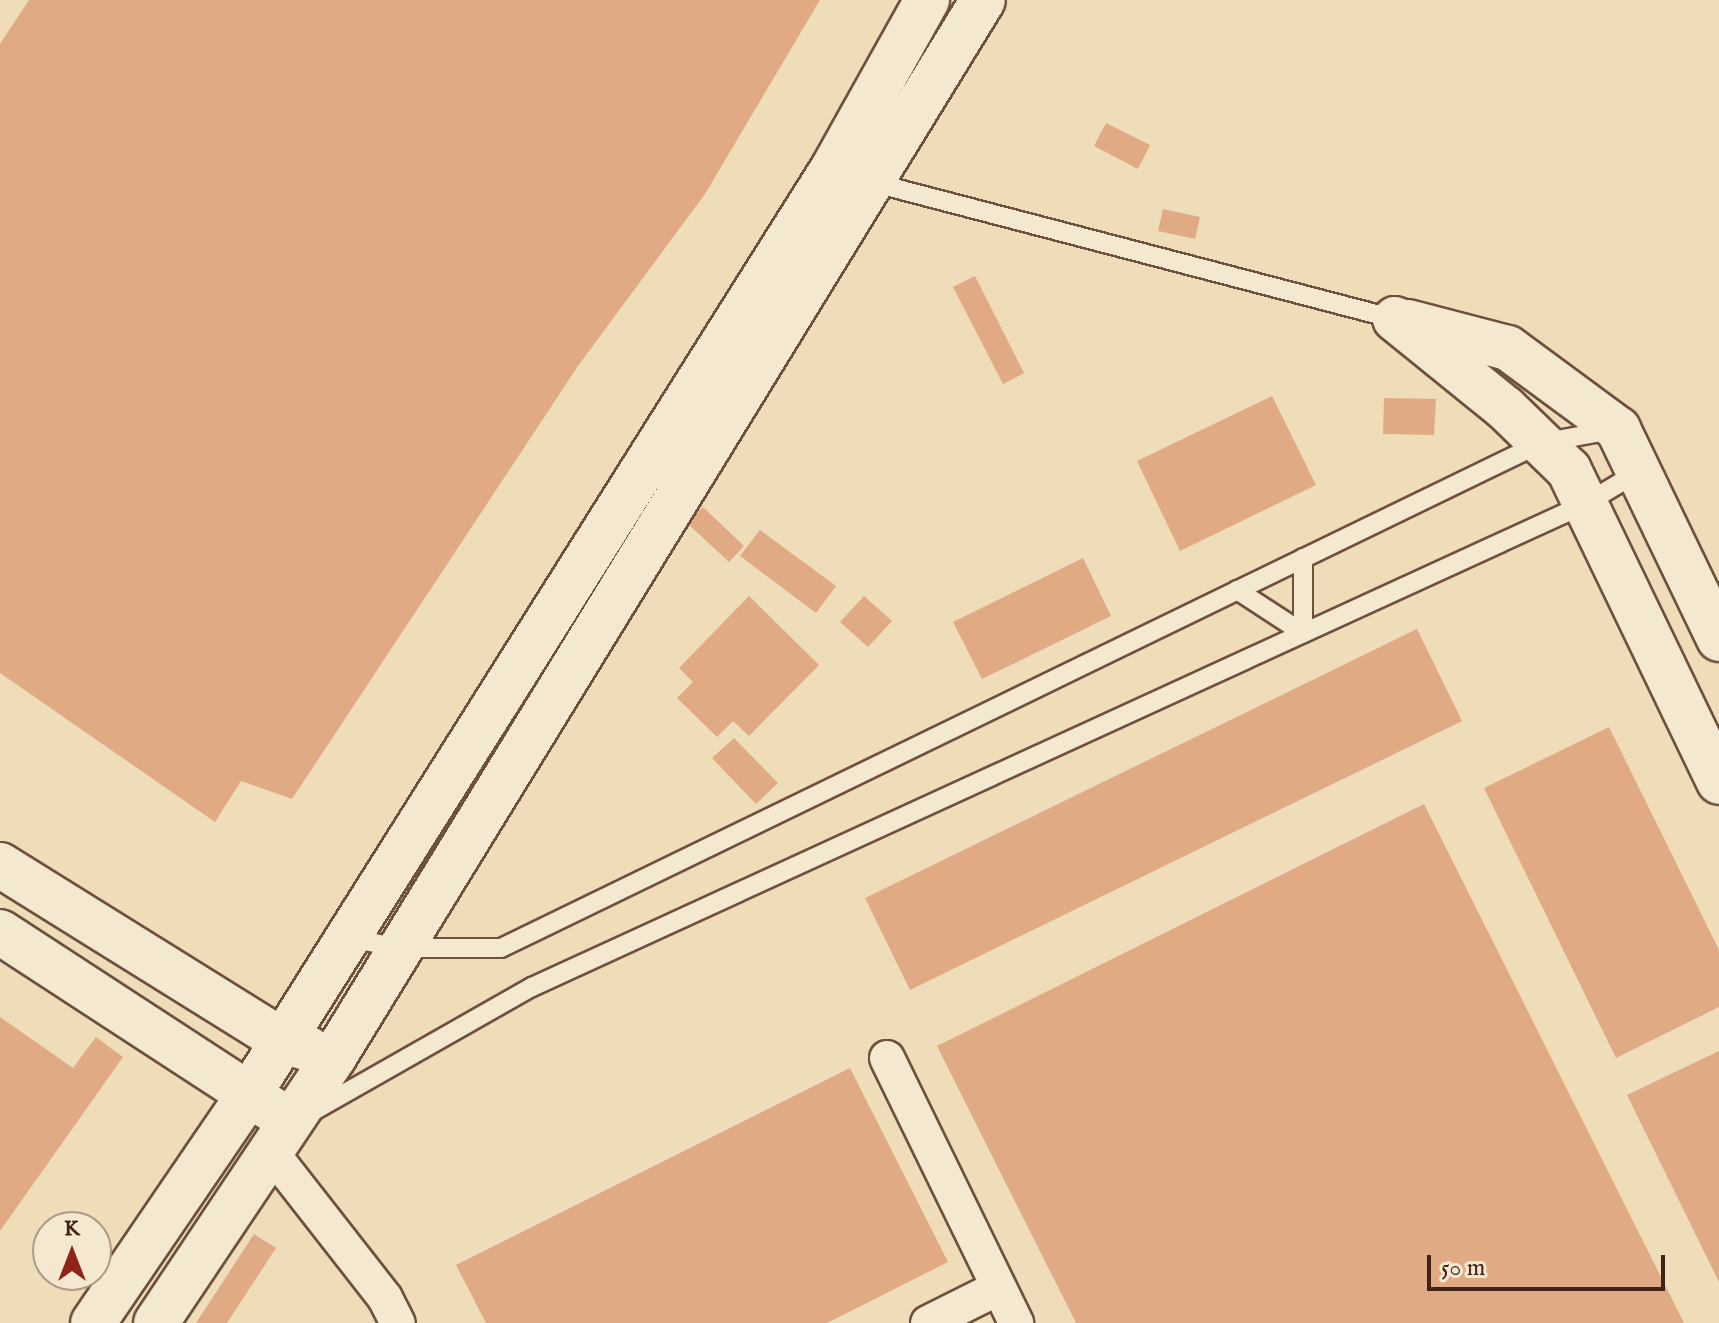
<!DOCTYPE html>
<style>
body{margin:0}
#map{position:relative;width:1719px;height:1323px;overflow:hidden;background:#efdcb8;font-family:"IM FELL English",serif}
div>[style]{position:absolute}
[style*='--x']{left:calc(var(--x)*1px);top:calc(var(--y)*1px);width:calc(var(--w)*1px);rotate:calc(var(--a)*1deg)}
.building>*{inset:0;background:#e0ab84}
.roads{filter:drop-shadow(2px 0 #6c513d) drop-shadow(-2px 0 #6c513d) drop-shadow(0 2px #6c513d) drop-shadow(0 -2px #6c513d)}
.lane>*{height:18px;margin:-9px;padding:0 9px;transform-origin:9px;border-radius:9px;background:#f5e8d1}
.street>*{height:34px;margin:-17px;padding:0 17px;transform-origin:17px;border-radius:17px;background:#f5e8d1}
.secondary>*{height:44px;margin:-22px;padding:0 22px;transform-origin:22px;border-radius:22px;background:#f5e8d1}
span{translate:-50% -50%;white-space:nowrap;text-align:center;line-height:1.15;-webkit-text-stroke:8px #f5e8d1;paint-order:stroke}
.north{position:absolute;left:32px;top:1211px;width:80px;height:80px;box-sizing:border-box;background:#f5e8d1;border:2px solid #ad9985;border-radius:50%;rotate:0deg;font-size:22px;font-weight:700;line-height:32px;text-align:center;color:#402314}
.north::after{content:'';display:block;margin:auto;width:28px;height:36px;background:#8f2418;clip-path:polygon(50% 0,100% 100%,50% 72%,0 100%)}
.scale{position:absolute;left:1427px;top:1255px;width:238px;height:36px;box-sizing:border-box;border:4px solid #402314;border-top:0;padding-left:10px;font-size:24px;line-height:28px;white-space:nowrap;color:#402314;-webkit-text-stroke:6px #f5e8d1;paint-order:stroke}
</style>
<div id="map">
<div class="building">
<div style="clip-path:polygon(29px 0,820px 0,705px 194px,578px 366px,292px 799px,241px 781px,215px 822px,0 673px,0 44px)"></div>
<div style="clip-path:polygon(1106px 123px,1150px 145px,1138px 169px,1094px 146px)"></div>
<div style="clip-path:polygon(1163px 209px,1200px 217px,1195px 239px,1158px 231px)"></div>
<div style="clip-path:polygon(975px 276px,1024px 373px,1003px 384px,953px 287px)"></div>
<div style="clip-path:polygon(1272px 396px,1316px 485px,1180px 551px,1137px 461px)"></div>
<div style="clip-path:polygon(1384px 398px,1436px 399px,1434px 435px,1383px 434px)"></div>
<div style="clip-path:polygon(703px 507px,744px 546px,729px 562px,687px 523px)"></div>
<div style="clip-path:polygon(760px 530px,836px 586px,816px 613px,740px 556px)"></div>
<div style="clip-path:polygon(1083px 558px,1111px 616px,982px 679px,953px 622px)"></div>
<div style="clip-path:polygon(749px 596px,819px 665px,749px 736px,733px 721px,717px 737px,677px 698px,693px 682px,679px 668px)"></div>
<div style="clip-path:polygon(864px 596px,892px 621px,868px 647px,840px 622px)"></div>
<div style="clip-path:polygon(1417px 629px,1462px 721px,910px 990px,865px 898px)"></div>
<div style="clip-path:polygon(1609px 727px,1719px 950px,1719px 1007px,1616px 1058px,1484px 788px)"></div>
<div style="clip-path:polygon(734px 738px,778px 783px,756px 804px,712px 758px)"></div>
<div style="clip-path:polygon(1424px 804px,1684px 1323px,1076px 1323px,937px 1046px)"></div>
<div style="clip-path:polygon(0 1017px,73px 1068px,96px 1037px,123px 1057px,0 1231px)"></div>
<div style="clip-path:polygon(1719px 1051px,1719px 1282px,1627px 1095px)"></div>
<div style="clip-path:polygon(850px 1068px,948px 1262px,827px 1323px,486px 1323px,456px 1265px)"></div>
<div style="clip-path:polygon(254px 1234px,276px 1248px,227px 1323px,196px 1323px)"></div>
</div>
<div class="roads">
<div class="lane">
<div style="--x:871;--y:182;--w:542;--a:14.65"></div>
<div style="--x:1237;--y:590;--w:79;--a:33.1"></div>
<div style="--x:1303;--y:633;--w:75;--a:-90"></div>
<div style="--x:348;--y:938;--w:54;--a:10.7"></div>
<div style="--x:401;--y:948;--w:100;--a:0"></div>
<div style="--x:501;--y:948;--w:1156;--a:-25.9"></div>
<div style="--x:1541;--y:443;--w:71;--a:-10.5"></div>
<div style="--x:310;--y:1113;--w:255;--a:-29.6"></div>
<div style="--x:532;--y:987;--w:1158;--a:-24.64"></div>
<div style="--x:1585;--y:504;--w:62;--a:-31.1"></div>
</div>
<div class="street">
<div style="--x:887;--y:1058;--w:295;--a:64"></div>
<div style="--x:271;--y:1152;--w:185;--a:52"></div>
<div style="--x:385;--y:1298;--w:28;--a:63"></div>
<div style="--x:928;--y:1323;--w:76;--a:-26.6"></div>
</div>
<div class="secondary">
<div style="--x:1395;--y:319;--w:141;--a:39"></div>
<div style="--x:1505;--y:408;--w:89;--a:44.1"></div>
<div style="--x:1569;--y:470;--w:346;--a:64.3"></div>
<div style="--x:1408;--y:322;--w:103;--a:14.6"></div>
<div style="--x:1508;--y:348;--w:137;--a:36.4"></div>
<div style="--x:1618;--y:429;--w:233;--a:64.3"></div>
<div style="--x:0;--y:865;--w:333;--a:31.9"></div>
<div style="--x:283;--y:1041;--w:27;--a:17"></div>
<div style="--x:0;--y:932;--w:326;--a:33.1"></div>
<div style="--x:93;--y:1323;--w:278;--a:-55.7"></div>
<div style="--x:250;--y:1093;--w:1091;--a:-57.77"></div>
<div style="--x:832;--y:170;--w:195;--a:-60.8"></div>
<div style="--x:156;--y:1323;--w:320;--a:-56.2"></div>
<div style="--x:334;--y:1057;--w:1240;--a:-58.45"></div>
</div>
</div>
<div class="north">K</div>
<div class="scale">50 m</div>
</div>
